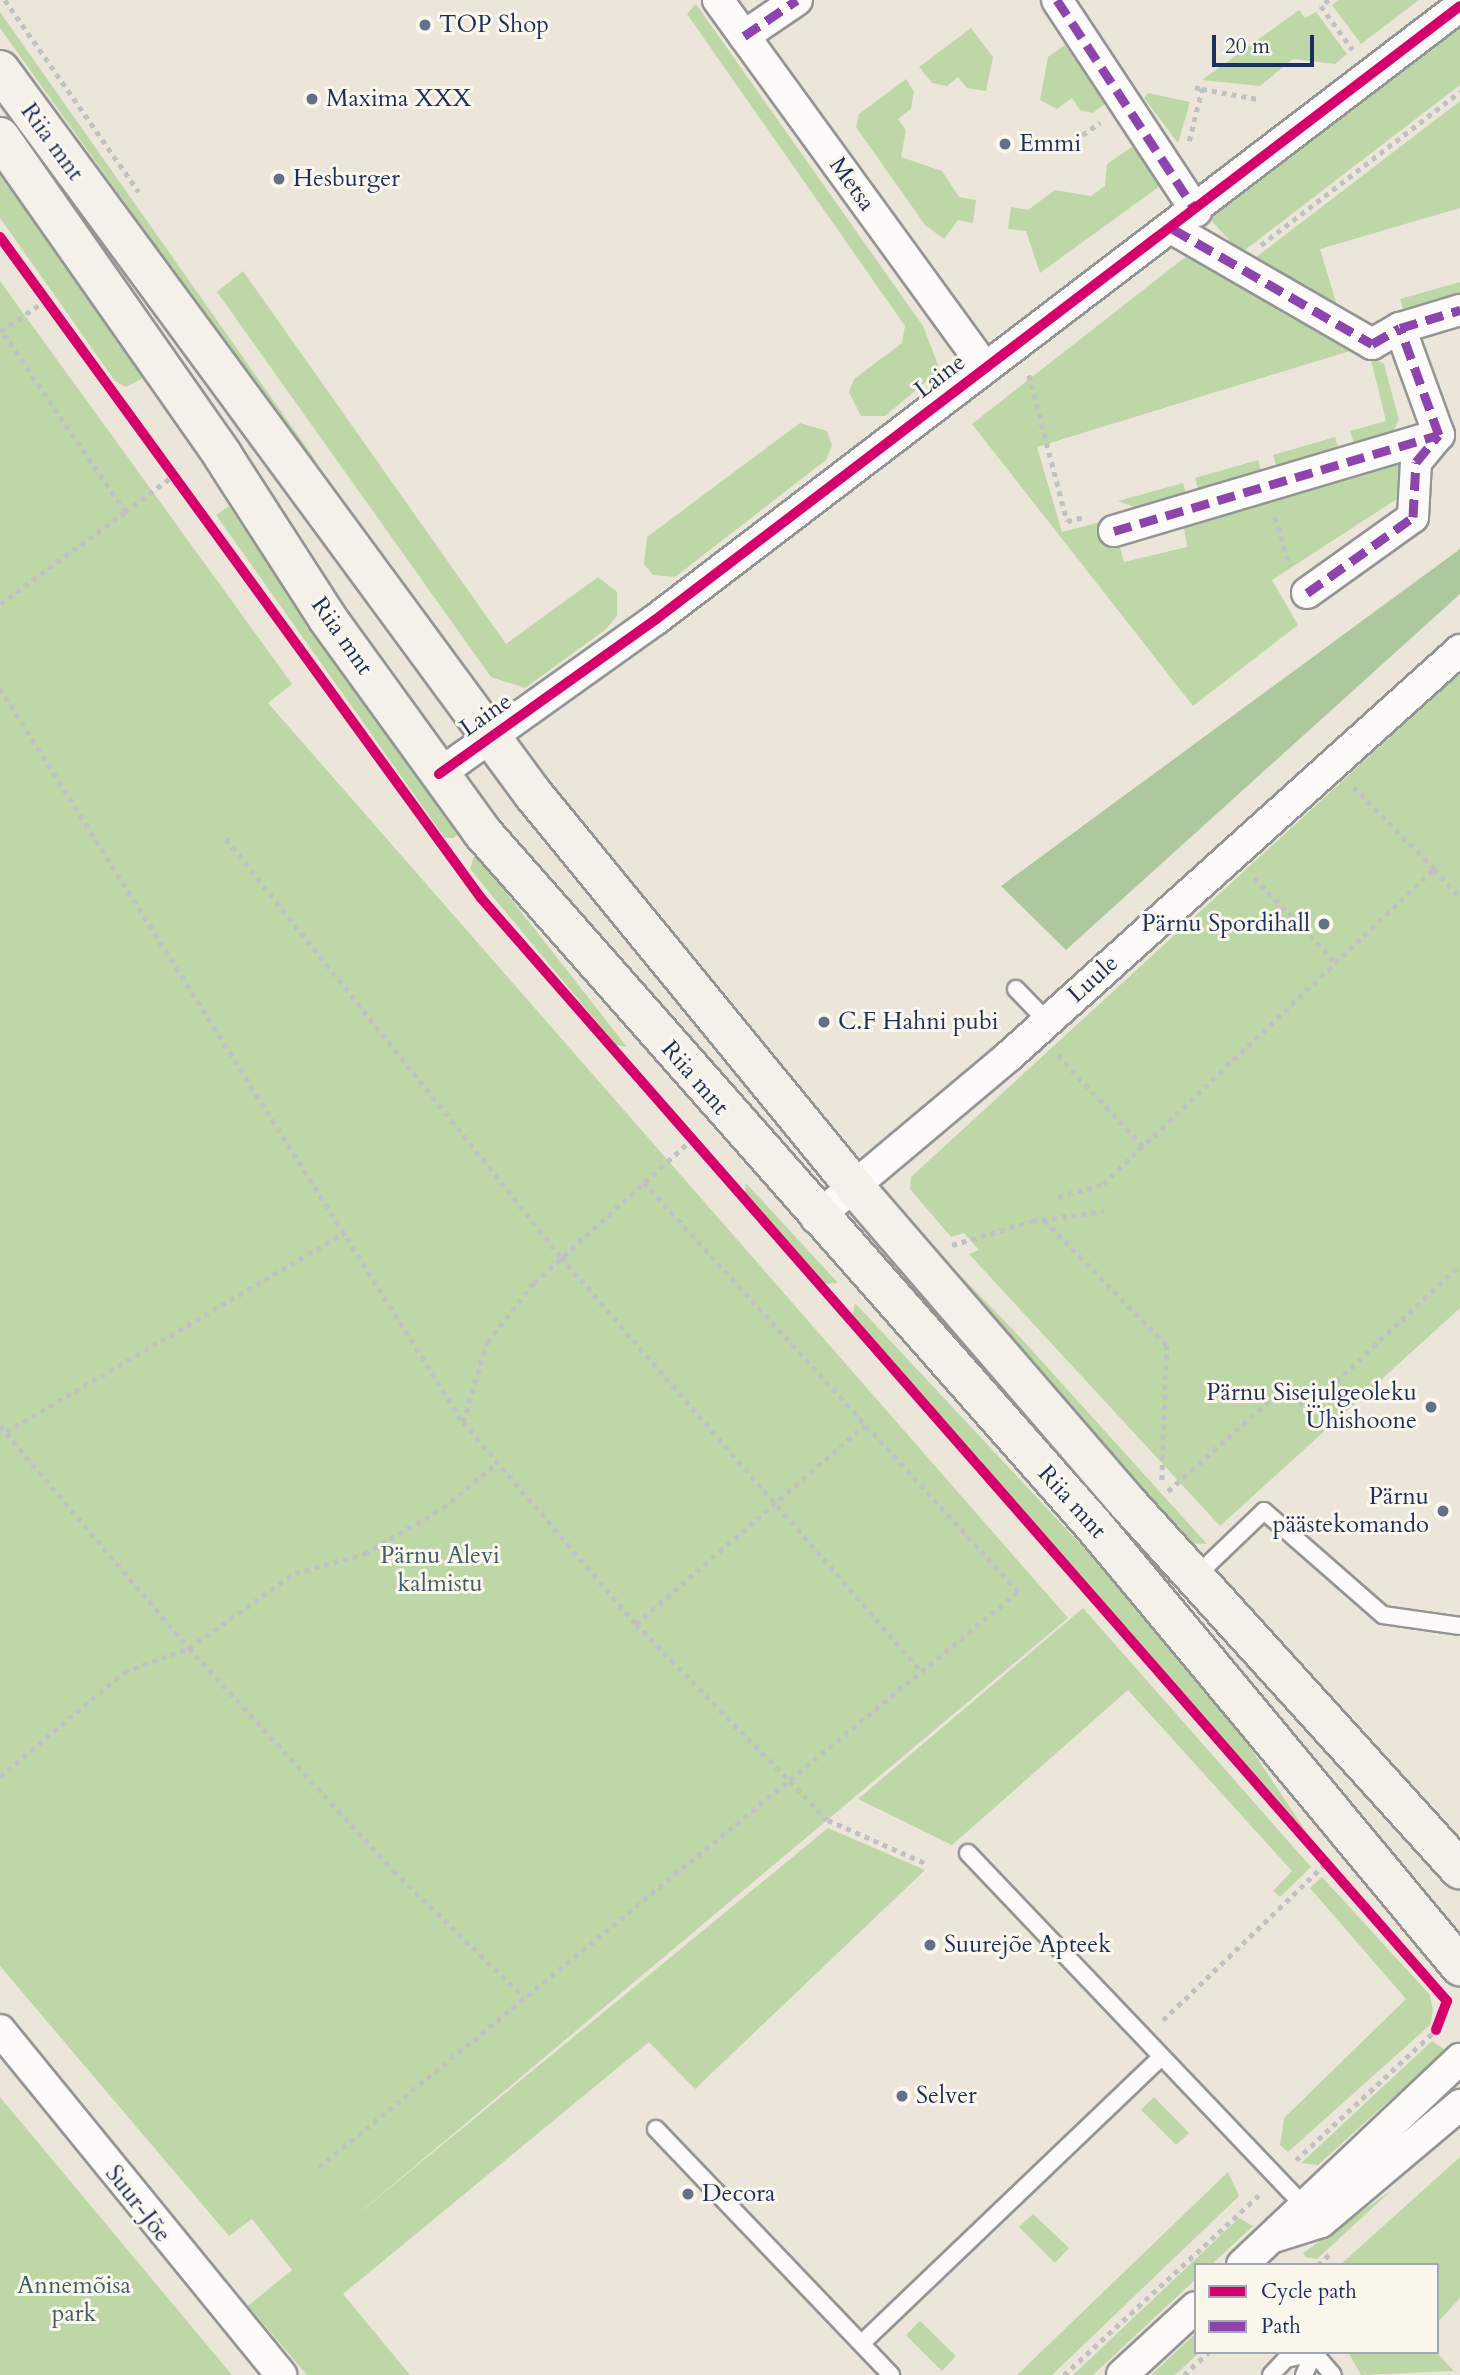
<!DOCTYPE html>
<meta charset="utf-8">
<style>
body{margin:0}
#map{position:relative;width:1460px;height:2375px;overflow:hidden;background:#ebe6d9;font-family:Cardo,serif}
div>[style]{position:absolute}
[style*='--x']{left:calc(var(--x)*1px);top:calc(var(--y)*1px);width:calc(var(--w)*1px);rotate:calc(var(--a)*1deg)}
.green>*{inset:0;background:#bdd8a6}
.forest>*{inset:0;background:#adc89d}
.path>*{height:4.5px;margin-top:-2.25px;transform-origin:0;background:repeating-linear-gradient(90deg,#c0c1c3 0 5px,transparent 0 10px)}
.roads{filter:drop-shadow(2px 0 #949595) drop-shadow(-2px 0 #949595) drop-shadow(0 2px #949595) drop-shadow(0 -2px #949595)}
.service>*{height:16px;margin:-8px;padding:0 8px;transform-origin:8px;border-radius:8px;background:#fcfbf9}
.minor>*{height:30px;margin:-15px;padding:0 15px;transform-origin:15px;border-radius:15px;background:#fcfbf9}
.secondary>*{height:38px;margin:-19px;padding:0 19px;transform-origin:19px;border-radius:19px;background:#f4f1eb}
.quiet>*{height:9px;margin-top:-4.5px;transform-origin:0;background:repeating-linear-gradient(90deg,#8e44ad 0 18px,transparent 0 27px)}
.cycleway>*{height:10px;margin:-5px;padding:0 5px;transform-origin:5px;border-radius:5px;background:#d6006c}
.dots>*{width:19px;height:19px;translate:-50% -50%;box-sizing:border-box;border:4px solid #fbf7ec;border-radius:50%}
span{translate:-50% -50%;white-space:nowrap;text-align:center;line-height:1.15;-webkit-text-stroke:6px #fbf7ec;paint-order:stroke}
.poi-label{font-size:24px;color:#1b2f5e}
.left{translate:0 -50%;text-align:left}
.right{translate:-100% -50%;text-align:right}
.street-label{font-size:24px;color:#1b2f5e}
.park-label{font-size:24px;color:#405e67}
.legend{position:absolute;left:1194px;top:2263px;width:245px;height:91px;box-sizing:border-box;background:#fbf7ec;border:2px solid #a1a7b3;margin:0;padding:9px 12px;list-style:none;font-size:21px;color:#1b2f5e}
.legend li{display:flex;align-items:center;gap:14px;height:35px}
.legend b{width:35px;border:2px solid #a1a7b3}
.scale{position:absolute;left:1212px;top:35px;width:102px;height:32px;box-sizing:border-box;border:4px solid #1b2f5e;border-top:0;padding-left:9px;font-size:21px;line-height:24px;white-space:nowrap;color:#1b2f5e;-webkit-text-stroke:5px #fbf7ec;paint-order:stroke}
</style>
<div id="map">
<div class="green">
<div style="clip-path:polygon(1339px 0,1419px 0,1361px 44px,1332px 5px)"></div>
<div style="clip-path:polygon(696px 4px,923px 326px,940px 370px,885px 416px,861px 416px,849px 392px,854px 379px,902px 343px,905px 326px,687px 14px)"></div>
<div style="clip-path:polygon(1299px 10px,1305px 18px,1316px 12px,1347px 54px,1335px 64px,1293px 59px,1260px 86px,1202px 80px)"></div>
<div style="clip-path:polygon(0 12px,316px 461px,316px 470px,0 28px)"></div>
<div style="clip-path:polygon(1460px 27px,1460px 85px,1241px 253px,1207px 216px)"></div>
<div style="clip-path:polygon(971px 28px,993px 57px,986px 91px,967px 88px,958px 77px,947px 86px,932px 83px,919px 67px)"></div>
<div style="clip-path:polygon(1065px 45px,1106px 103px,1093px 113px,1080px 110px,1072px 98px,1057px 109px,1040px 100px,1048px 57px)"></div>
<div style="clip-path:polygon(906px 79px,914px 91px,911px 109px,898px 119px,906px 130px,901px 157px,942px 171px,959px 197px,976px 200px,973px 223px,958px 220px,944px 239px,925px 225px,856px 127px,859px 114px)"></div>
<div style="clip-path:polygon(1148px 93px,1190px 102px,1178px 143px,1144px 98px)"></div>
<div style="clip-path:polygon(1460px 101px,1460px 208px,1320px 249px,1339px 312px,1251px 261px)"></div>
<div style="clip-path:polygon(1136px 144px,1164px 183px,1040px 273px,1026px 231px,1008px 229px,1011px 207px,1028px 210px,1055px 190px,1091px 196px,1105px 186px,1107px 164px)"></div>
<div style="clip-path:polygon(0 175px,145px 377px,126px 387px,115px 381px,0 218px)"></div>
<div style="clip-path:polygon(1193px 251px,1353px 350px,1037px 447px,1062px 532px,1112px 519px,1124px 562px,1187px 547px,1183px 522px,1403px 458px,1403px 495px,1272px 580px,1298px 625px,1193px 706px,972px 424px)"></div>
<div style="clip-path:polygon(243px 271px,506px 644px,598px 577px,617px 592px,617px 616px,605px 630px,525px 688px,491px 677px,217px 292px)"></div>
<div style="clip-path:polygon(0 281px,292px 684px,268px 703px,1068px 1618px,347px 2223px,828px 1828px,925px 1870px,695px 2089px,649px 2042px,343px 2294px,410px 2375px,307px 2375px,248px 2306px,292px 2270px,252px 2219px,229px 2236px,0 1966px)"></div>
<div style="clip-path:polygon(1460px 282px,1460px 304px,1404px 311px,1400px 299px)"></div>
<div style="clip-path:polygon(1370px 356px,1384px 364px,1399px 420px,1390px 437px,1356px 450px,1350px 431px,1386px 421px)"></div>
<div style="clip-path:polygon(800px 423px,827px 431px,832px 445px,826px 460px,675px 577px,653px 575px,644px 564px,647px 537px)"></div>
<div style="clip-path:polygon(1335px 437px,1340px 453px,1279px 473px,1273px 455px)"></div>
<div style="clip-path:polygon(1258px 460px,1263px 478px,1200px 497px,1195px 478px)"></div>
<div style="clip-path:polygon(1183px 483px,1187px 497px,1142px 510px,1118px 501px)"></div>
<div style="clip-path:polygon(229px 506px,457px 835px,454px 838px,445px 838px,216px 515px)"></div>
<div style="clip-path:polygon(1460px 673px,1460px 1308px,1220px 1526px,969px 1254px,979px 1250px,964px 1233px,951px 1237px,910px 1189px,911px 1177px)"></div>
<div style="clip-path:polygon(475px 853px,627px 1047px,616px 1045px,470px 869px)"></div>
<div style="clip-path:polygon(746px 1183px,838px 1283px,822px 1284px,745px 1193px)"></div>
<div style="clip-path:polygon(933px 1247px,1019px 1336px,1207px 1544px,1188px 1543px,971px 1300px)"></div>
<div style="clip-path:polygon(855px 1303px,1156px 1625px,1225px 1710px,1307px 1833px,852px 1317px)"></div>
<div style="clip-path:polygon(1083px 1608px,1311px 1867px,1280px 1897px,1273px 1891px,1292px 1871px,1128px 1690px,952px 1845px,858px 1799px)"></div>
<div style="clip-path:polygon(1322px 1877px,1430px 1995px,1433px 2011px,1430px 2025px,1288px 2152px,1280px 2145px,1284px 2118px,1406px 1999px,1310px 1888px)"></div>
<div style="clip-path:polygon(1432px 2041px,1445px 2050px,1318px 2165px,1301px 2163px)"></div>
<div style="clip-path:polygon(0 2097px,232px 2375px,0 2375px)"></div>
<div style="clip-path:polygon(1154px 2097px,1189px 2133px,1176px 2145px,1141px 2110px)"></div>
<div style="clip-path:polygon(1460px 2157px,1460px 2298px,1437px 2323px,1437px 2265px,1340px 2265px)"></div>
<div style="clip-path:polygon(1228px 2172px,1239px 2196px,1052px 2375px,1017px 2375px)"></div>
<div style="clip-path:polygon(1393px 2189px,1317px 2259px,1306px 2257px,1303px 2253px)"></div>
<div style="clip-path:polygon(1033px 2214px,1069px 2248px,1055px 2263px,1019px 2227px)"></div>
<div style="clip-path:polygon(1239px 2218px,1253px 2226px,1211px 2265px,1196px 2265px,1196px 2279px,1093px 2375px,1073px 2375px)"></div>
<div style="clip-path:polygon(920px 2321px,956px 2356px,942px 2371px,906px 2335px)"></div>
<div style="clip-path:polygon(1196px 2333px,1200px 2352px,1175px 2375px,1151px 2375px)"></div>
<div style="clip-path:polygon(1348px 2352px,1436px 2352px,1454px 2371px,1361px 2375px)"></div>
</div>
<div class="forest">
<div style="clip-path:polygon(1460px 549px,1460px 594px,1066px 950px,1001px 886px)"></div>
</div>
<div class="path">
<div style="--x:5;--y:0;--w:234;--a:55.1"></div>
<div style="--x:1329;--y:0;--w:10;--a:143"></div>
<div style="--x:1321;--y:6;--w:54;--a:54"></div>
<div style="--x:1195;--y:87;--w:7;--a:16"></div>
<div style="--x:1082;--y:135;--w:22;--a:-34"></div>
<div style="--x:1189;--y:141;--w:54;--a:-76"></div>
<div style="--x:1202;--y:89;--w:57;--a:10.1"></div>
<div style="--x:1261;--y:245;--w:251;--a:-37.6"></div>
<div style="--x:1029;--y:375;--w:151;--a:75.4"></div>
<div style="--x:1067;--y:521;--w:18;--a:-13"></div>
<div style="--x:125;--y:512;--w:61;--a:-37.1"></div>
<div style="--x:1275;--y:517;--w:51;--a:73"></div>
<div style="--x:0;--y:604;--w:155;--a:-36.4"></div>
<div style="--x:125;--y:512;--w:219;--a:-124.4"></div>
<div style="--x:1;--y:331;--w:55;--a:-34.6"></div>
<div style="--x:0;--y:688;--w:868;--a:57.76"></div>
<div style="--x:463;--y:1422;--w:266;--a:49.4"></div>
<div style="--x:636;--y:1624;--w:274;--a:45.6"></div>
<div style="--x:828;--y:1820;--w:106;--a:23.9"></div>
<div style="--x:226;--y:839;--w:536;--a:51.29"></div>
<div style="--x:561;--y:1257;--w:549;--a:48.99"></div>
<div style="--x:1434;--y:869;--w:38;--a:47"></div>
<div style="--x:1254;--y:878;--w:117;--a:45.7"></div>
<div style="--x:1058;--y:1055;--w:125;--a:47"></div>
<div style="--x:1058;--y:1197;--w:47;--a:-16.1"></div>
<div style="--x:1103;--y:1184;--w:457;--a:-43.6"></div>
<div style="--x:1434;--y:869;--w:115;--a:-134.6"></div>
<div style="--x:1044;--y:1220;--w:175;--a:45.5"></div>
<div style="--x:1167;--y:1345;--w:139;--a:92.1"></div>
<div style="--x:952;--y:1245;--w:84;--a:-16.7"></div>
<div style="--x:1032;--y:1221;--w:73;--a:-7.9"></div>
<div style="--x:463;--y:1422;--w:84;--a:-73.3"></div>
<div style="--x:487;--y:1342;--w:75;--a:-51.5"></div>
<div style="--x:534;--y:1283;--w:211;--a:-42.3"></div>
<div style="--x:0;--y:1426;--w:292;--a:49.6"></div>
<div style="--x:189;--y:1648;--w:303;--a:47.4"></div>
<div style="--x:394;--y:1871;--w:181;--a:44.1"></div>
<div style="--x:6;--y:1432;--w:394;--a:-30.5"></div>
<div style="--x:1168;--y:1491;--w:158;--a:-41.7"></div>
<div style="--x:1286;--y:1386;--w:31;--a:48"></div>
<div style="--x:1307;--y:1409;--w:210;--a:-43.3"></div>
<div style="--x:636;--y:1624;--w:303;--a:-41"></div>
<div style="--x:0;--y:1777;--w:162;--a:-40.3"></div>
<div style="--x:124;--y:1672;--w:69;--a:-20.3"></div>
<div style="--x:189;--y:1648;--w:130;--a:-35.3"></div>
<div style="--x:295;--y:1573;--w:72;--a:-15.4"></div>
<div style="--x:364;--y:1554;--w:91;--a:-30.2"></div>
<div style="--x:443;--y:1508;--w:70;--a:-39.8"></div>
<div style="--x:1163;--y:2020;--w:222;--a:-43.9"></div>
<div style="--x:1296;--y:2160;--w:191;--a:-42.9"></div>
<div style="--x:1436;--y:2030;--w:6;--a:39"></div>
<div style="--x:319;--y:2167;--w:905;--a:-39.44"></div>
<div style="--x:1018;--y:1592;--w:557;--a:-132.45"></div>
<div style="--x:1318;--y:2265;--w:16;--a:-43"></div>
<div style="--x:1064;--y:2375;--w:265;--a:-42.7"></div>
<div style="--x:1184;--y:2375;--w:34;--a:-43"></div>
</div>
<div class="roads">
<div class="service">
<div style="--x:1016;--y:989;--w:45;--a:45.9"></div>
<div style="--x:1196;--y:1576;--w:94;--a:-43.7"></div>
<div style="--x:1264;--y:1511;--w:158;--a:41.2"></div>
<div style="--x:1383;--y:1615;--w:78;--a:8.1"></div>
<div style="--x:968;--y:1853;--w:494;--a:46.4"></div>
<div style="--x:656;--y:2129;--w:340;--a:46.3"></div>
<div style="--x:863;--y:2342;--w:410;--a:-43.7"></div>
<div style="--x:1313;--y:2352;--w:30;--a:49"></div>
<div style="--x:1271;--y:2375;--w:22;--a:-47"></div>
<div style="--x:1286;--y:2359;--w:29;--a:-12"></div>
<div style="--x:1304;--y:2375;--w:24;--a:-66"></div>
</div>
<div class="minor">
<div style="--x:718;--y:0;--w:455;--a:54"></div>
<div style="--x:1057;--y:0;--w:253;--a:56.6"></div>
<div style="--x:744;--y:36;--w:64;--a:-34.2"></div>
<div style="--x:1173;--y:229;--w:230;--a:30"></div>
<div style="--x:1372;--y:344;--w:32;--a:-30"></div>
<div style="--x:1114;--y:531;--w:339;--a:-16.5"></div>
<div style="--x:1307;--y:593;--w:130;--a:-35.6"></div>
<div style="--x:1413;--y:517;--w:55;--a:-86.9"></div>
<div style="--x:1416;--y:462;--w:35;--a:-50"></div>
<div style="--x:1439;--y:435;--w:114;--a:-110"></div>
<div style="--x:1400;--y:328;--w:63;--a:-16.7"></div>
<div style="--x:439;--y:774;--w:265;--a:-35.5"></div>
<div style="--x:655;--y:620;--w:1012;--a:-37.33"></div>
<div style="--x:816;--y:1218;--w:252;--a:-40"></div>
<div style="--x:1009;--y:1056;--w:607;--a:-41.99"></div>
<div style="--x:0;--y:2030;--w:445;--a:50.8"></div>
<div style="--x:1274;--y:2237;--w:49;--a:-17.7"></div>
<div style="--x:1321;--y:2222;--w:182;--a:-40.1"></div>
<div style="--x:1242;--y:2265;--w:300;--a:-43.4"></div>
<div style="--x:1122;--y:2375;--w:100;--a:-42.6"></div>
</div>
<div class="secondary">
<div style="--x:0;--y:70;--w:899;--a:53.64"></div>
<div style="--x:533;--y:794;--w:507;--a:50.69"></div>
<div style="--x:854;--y:1186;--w:413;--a:49.2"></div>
<div style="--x:1124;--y:1499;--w:500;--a:47.8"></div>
<div style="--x:0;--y:137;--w:389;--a:55"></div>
<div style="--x:223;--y:456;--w:194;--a:57.2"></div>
<div style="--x:328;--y:619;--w:263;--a:54.1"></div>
<div style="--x:482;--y:832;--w:928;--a:48.58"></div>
<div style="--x:1096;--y:1528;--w:570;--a:50.27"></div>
</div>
</div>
<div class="quiet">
<div style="--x:1057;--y:0;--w:253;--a:56.6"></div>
<div style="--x:744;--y:36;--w:64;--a:-34.2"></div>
<div style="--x:1173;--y:229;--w:230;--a:30"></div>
<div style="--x:1372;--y:344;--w:32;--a:-30"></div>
<div style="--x:1114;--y:531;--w:339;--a:-16.5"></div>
<div style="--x:1307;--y:593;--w:130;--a:-35.6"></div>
<div style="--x:1413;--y:517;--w:55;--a:-86.9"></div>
<div style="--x:1416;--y:462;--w:35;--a:-50"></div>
<div style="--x:1439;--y:435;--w:114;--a:-110"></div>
<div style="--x:1400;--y:328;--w:63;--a:-16.7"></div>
</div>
<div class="cycleway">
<div style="--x:0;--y:237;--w:817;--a:53.96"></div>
<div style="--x:481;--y:898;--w:1466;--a:48.79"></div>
<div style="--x:1447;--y:2001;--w:31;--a:111"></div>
<div style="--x:439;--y:774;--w:265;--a:-35.5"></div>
<div style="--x:655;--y:620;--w:1012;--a:-37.33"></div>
</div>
<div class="dots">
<div style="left:425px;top:25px;background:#646f89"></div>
<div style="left:312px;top:99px;background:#646f89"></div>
<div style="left:1005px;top:144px;background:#646f89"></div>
<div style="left:279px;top:179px;background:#646f89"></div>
<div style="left:1324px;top:924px;background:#646f89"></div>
<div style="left:824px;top:1022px;background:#646f89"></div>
<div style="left:1431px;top:1407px;background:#646f89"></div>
<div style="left:1443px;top:1511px;background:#646f89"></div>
<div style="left:930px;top:1945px;background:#646f89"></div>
<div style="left:902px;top:2096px;background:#646f89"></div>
<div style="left:688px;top:2194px;background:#646f89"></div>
</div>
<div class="poi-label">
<span class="left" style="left:439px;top:25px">TOP Shop</span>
<span class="left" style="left:326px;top:99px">Maxima XXX</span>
<span class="left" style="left:1019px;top:144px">Emmi</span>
<span class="left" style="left:293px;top:179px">Hesburger</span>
<span class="right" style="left:1310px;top:924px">Pärnu Spordihall</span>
<span class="left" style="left:838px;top:1022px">C.F Hahni pubi</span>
<span class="right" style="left:1417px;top:1407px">Pärnu Sisejulgeoleku<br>Ühishoone</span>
<span class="right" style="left:1429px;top:1511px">Pärnu<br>päästekomando</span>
<span class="left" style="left:944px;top:1945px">Suurejõe Apteek</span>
<span class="left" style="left:916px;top:2096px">Selver</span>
<span class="left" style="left:702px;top:2194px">Decora</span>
</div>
<div class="street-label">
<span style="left:52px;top:142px;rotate:54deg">Riia mnt</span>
<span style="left:852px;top:184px;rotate:54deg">Metsa</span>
<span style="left:940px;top:376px;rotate:-37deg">Laine</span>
<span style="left:342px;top:636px;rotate:55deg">Riia mnt</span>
<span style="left:486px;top:715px;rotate:-35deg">Laine</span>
<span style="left:1093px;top:979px;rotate:-42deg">Luule</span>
<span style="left:695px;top:1078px;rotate:49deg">Riia mnt</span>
<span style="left:1072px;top:1502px;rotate:48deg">Riia mnt</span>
<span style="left:138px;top:2204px;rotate:52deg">Suur-Jõe</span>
</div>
<div class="park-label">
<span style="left:440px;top:1570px">Pärnu Alevi<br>kalmistu</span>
<span style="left:74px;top:2300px">Annemõisa<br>park</span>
</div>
<ul class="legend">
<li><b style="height:9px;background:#d6006c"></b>Cycle path</li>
<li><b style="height:9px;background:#8e44ad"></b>Path</li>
</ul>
<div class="scale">20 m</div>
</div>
